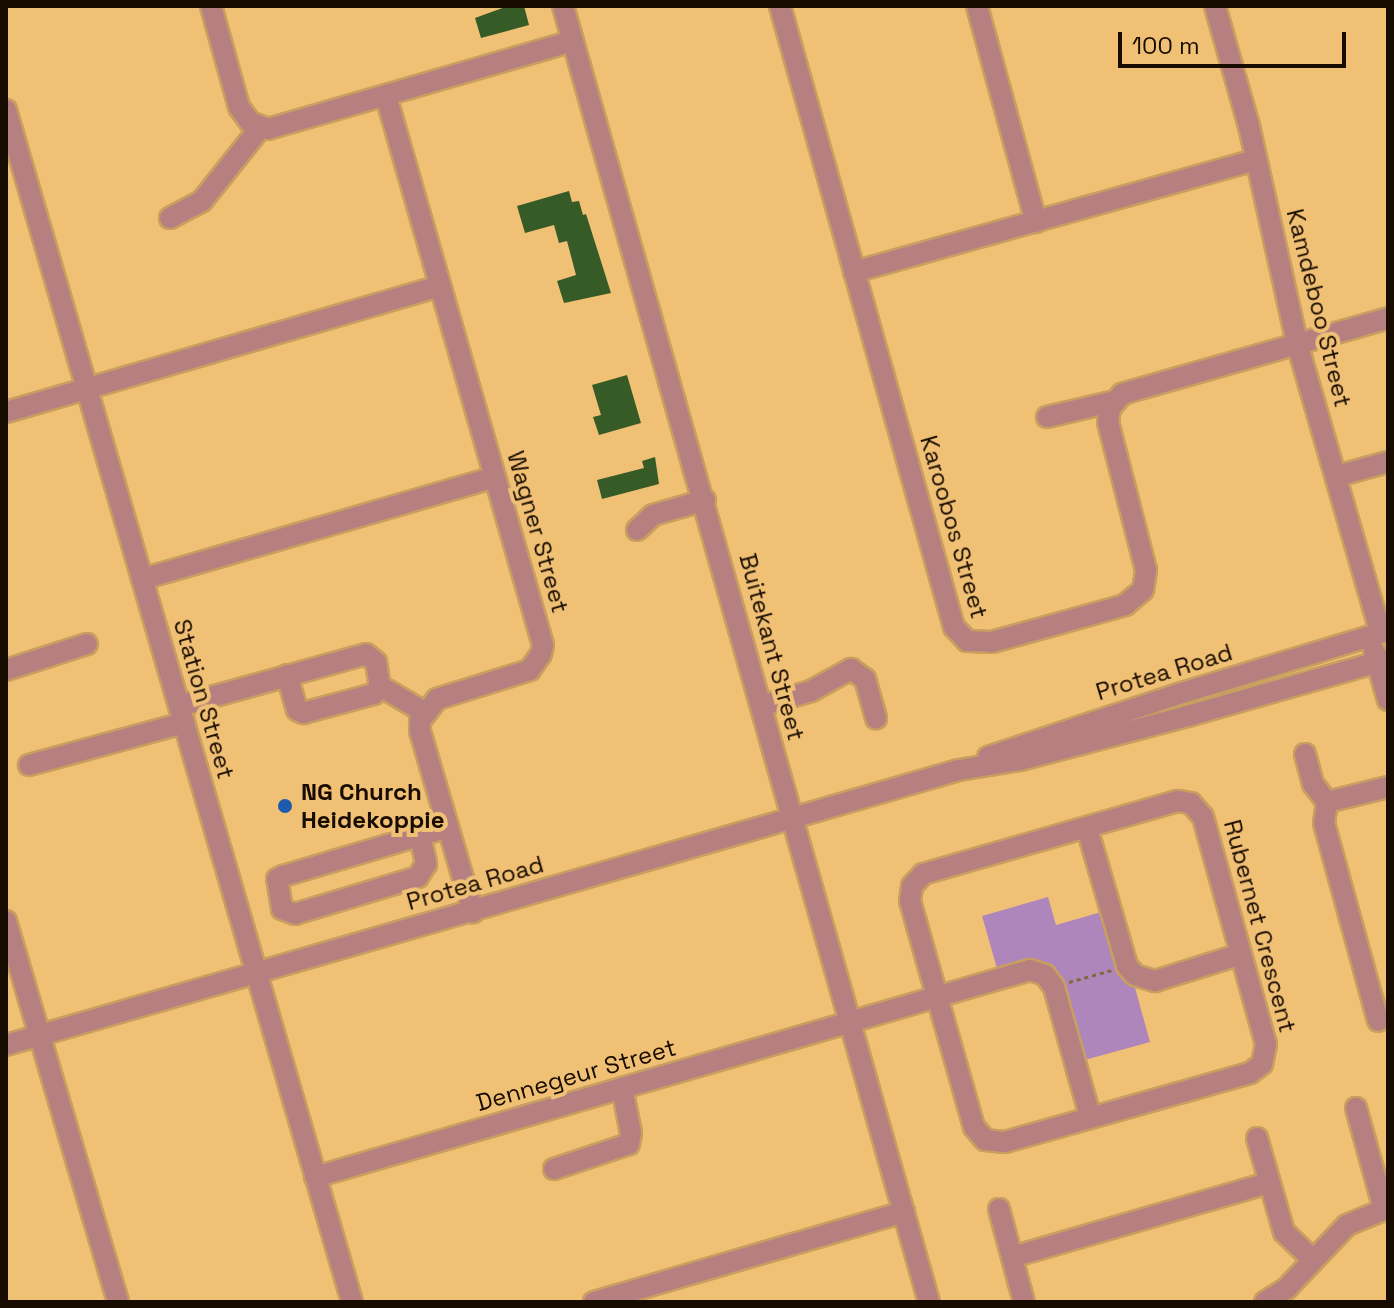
<!DOCTYPE html>
<style>
body{margin:0}
#map{position:relative;width:1394px;height:1308px;overflow:hidden;background:#f0c075;font-family:"Space Grotesk",sans-serif}
div>[style]{position:absolute}
[style*='--x']{left:calc(var(--x)*1px);top:calc(var(--y)*1px);width:calc(var(--w)*1px);rotate:calc(var(--a)*1deg)}
.green>*{inset:0;background:#ae86bc}
.building>*{inset:0;background:#365b27}
.path>*{height:3px;margin-top:-1.5px;transform-origin:0;background:repeating-linear-gradient(90deg,#86673c 0 4px,transparent 0 8px)}
.roads{filter:drop-shadow(2px 0 #c99f60) drop-shadow(-2px 0 #c99f60) drop-shadow(0 2px #c99f60) drop-shadow(0 -2px #c99f60)}
.minor>*{height:20px;margin:-10px;padding:0 10px;transform-origin:10px;border-radius:10px;background:#b68081}
.dots>*{width:22px;height:22px;translate:-50% -50%;box-sizing:border-box;border:4px solid #f0c075;border-radius:50%}
span{translate:-50% -50%;white-space:nowrap;text-align:center;line-height:1.15;-webkit-text-stroke:8px #f0c075;paint-order:stroke}
.street-label{font-size:24px;color:#180b00}
.poi-label{font-size:24px;color:#180b00;font-weight:700}
.left{translate:0 -50%;text-align:left}
.frame{position:absolute;inset:0;border:8px solid #180b00;pointer-events:none}
.scale{position:absolute;left:1118px;top:32px;width:228px;height:36px;box-sizing:border-box;border:4px solid #180b00;border-top:0;padding-left:10px;font-size:24px;line-height:28px;white-space:nowrap;color:#180b00;-webkit-text-stroke:6px #f0c075;paint-order:stroke}
</style>
<div id="map">
<div class="green">
<div style="clip-path:polygon(1048px 897px,1056px 925px,1105px 911px,1134px 984px,1150px 1042px,1081px 1061px,1059px 984px,998px 972px,982px 916px)"></div>
</div>
<div class="building">
<div style="clip-path:polygon(508px 6px,524px 6px,529px 25px,481px 38px,475px 18px)"></div>
<div style="clip-path:polygon(569px 191px,572px 202px,579px 201px,583px 215px,586px 214px,611px 293px,564px 303px,557px 281px,576px 275px,567px 241px,559px 243px,554px 225px,525px 233px,517px 206px)"></div>
<div style="clip-path:polygon(627px 375px,641px 423px,599px 435px,593px 417px,601px 415px,592px 385px)"></div>
<div style="clip-path:polygon(655px 457px,659px 484px,602px 499px,597px 480px,644px 468px,642px 461px)"></div>
</div>
<div class="path">
<div style="--x:1069;--y:982;--w:45;--a:-15.6"></div>
</div>
<div class="roads">
<div class="minor">
<div style="--x:211;--y:6;--w:105;--a:74.5"></div>
<div style="--x:239;--y:107;--w:19;--a:54"></div>
<div style="--x:250;--y:122;--w:19;--a:21"></div>
<div style="--x:268;--y:129;--w:317;--a:-16.1"></div>
<div style="--x:563;--y:6;--w:1347;--a:74.23"></div>
<div style="--x:780;--y:6;--w:645;--a:74.35"></div>
<div style="--x:954;--y:627;--w:19;--a:47"></div>
<div style="--x:967;--y:641;--w:25;--a:2"></div>
<div style="--x:992;--y:642;--w:138;--a:-15.5"></div>
<div style="--x:1125;--y:605;--w:23;--a:-40"></div>
<div style="--x:1143;--y:590;--w:20;--a:-81"></div>
<div style="--x:1146;--y:570;--w:153;--a:-104.4"></div>
<div style="--x:1108;--y:422;--w:14;--a:-82"></div>
<div style="--x:1110;--y:408;--w:18;--a:-49"></div>
<div style="--x:1122;--y:394;--w:277;--a:-15.9"></div>
<div style="--x:977;--y:6;--w:224;--a:74.7"></div>
<div style="--x:1215;--y:6;--w:125;--a:74.2"></div>
<div style="--x:1249;--y:126;--w:222;--a:77.5"></div>
<div style="--x:1297;--y:343;--w:289;--a:73.9"></div>
<div style="--x:1377;--y:621;--w:14;--a:39"></div>
<div style="--x:386;--y:96;--w:571;--a:74.04"></div>
<div style="--x:543;--y:645;--w:9;--a:103"></div>
<div style="--x:541;--y:654;--w:19;--a:125"></div>
<div style="--x:530;--y:670;--w:97;--a:162.7"></div>
<div style="--x:437;--y:699;--w:28;--a:128"></div>
<div style="--x:420;--y:721;--w:10;--a:90"></div>
<div style="--x:420;--y:731;--w:189;--a:73.7"></div>
<div style="--x:6;--y:110;--w:1241;--a:73.81"></div>
<div style="--x:170;--y:218;--w:36;--a:-28"></div>
<div style="--x:202;--y:201;--w:93;--a:-51.5"></div>
<div style="--x:854;--y:272;--w:417;--a:-15.6"></div>
<div style="--x:6;--y:412;--w:452;--a:-16.2"></div>
<div style="--x:1047;--y:417;--w:70;--a:-13.2"></div>
<div style="--x:1337;--y:476;--w:53;--a:-15.4"></div>
<div style="--x:637;--y:530;--w:22;--a:-43"></div>
<div style="--x:653;--y:515;--w:54;--a:-16.1"></div>
<div style="--x:142;--y:579;--w:367;--a:-16.1"></div>
<div style="--x:1374;--y:651;--w:51;--a:74.1"></div>
<div style="--x:6;--y:670;--w:85;--a:-17.8"></div>
<div style="--x:287;--y:675;--w:36;--a:74"></div>
<div style="--x:297;--y:710;--w:7;--a:27"></div>
<div style="--x:303;--y:713;--w:73;--a:-15"></div>
<div style="--x:374;--y:694;--w:10;--a:-53"></div>
<div style="--x:179;--y:706;--w:194;--a:-15.5"></div>
<div style="--x:366;--y:654;--w:13;--a:39"></div>
<div style="--x:376;--y:662;--w:24;--a:81"></div>
<div style="--x:380;--y:686;--w:51;--a:30.6"></div>
<div style="--x:761;--y:706;--w:52;--a:-16.7"></div>
<div style="--x:811;--y:691;--w:46;--a:-28.8"></div>
<div style="--x:851;--y:669;--w:17;--a:36"></div>
<div style="--x:865;--y:679;--w:41;--a:74.2"></div>
<div style="--x:1305;--y:754;--w:31;--a:75"></div>
<div style="--x:1313;--y:784;--w:23;--a:52"></div>
<div style="--x:1327;--y:802;--w:21;--a:98"></div>
<div style="--x:1324;--y:823;--w:205;--a:74.7"></div>
<div style="--x:988;--y:757;--w:204;--a:-18.3"></div>
<div style="--x:1182;--y:693;--w:215;--a:-16.8"></div>
<div style="--x:29;--y:765;--w:161;--a:-15.2"></div>
<div style="--x:1178;--y:801;--w:13;--a:9"></div>
<div style="--x:1191;--y:803;--w:18;--a:49"></div>
<div style="--x:1203;--y:817;--w:236;--a:74.5"></div>
<div style="--x:1266;--y:1044;--w:20;--a:101"></div>
<div style="--x:1262;--y:1064;--w:15;--a:143"></div>
<div style="--x:1250;--y:1073;--w:255;--a:164.3"></div>
<div style="--x:1004;--y:1142;--w:19;--a:-174"></div>
<div style="--x:985;--y:1140;--w:17;--a:-130"></div>
<div style="--x:974;--y:1127;--w:235;--a:-105.8"></div>
<div style="--x:910;--y:901;--w:15;--a:-82"></div>
<div style="--x:912;--y:886;--w:16;--a:-47"></div>
<div style="--x:923;--y:874;--w:265;--a:-16"></div>
<div style="--x:1327;--y:802;--w:63;--a:-13.8"></div>
<div style="--x:1087;--y:828;--w:144;--a:73.8"></div>
<div style="--x:1127;--y:966;--w:12;--a:48"></div>
<div style="--x:1135;--y:975;--w:21;--a:17"></div>
<div style="--x:1155;--y:981;--w:90;--a:-17.4"></div>
<div style="--x:420;--y:835;--w:30;--a:78"></div>
<div style="--x:426;--y:864;--w:15;--a:122"></div>
<div style="--x:418;--y:877;--w:128;--a:163.3"></div>
<div style="--x:295;--y:914;--w:14;--a:-159"></div>
<div style="--x:282;--y:909;--w:30;--a:-99"></div>
<div style="--x:277;--y:879;--w:7;--a:-27"></div>
<div style="--x:283;--y:876;--w:172;--a:-16.5"></div>
<div style="--x:6;--y:921;--w:397;--a:73.6"></div>
<div style="--x:6;--y:1045;--w:992;--a:-16.1"></div>
<div style="--x:959;--y:770;--w:62;--a:-9.3"></div>
<div style="--x:1020;--y:760;--w:174;--a:-14.7"></div>
<div style="--x:1188;--y:716;--w:208;--a:-15.9"></div>
<div style="--x:1356;--y:1108;--w:105;--a:74.5"></div>
<div style="--x:1257;--y:1138;--w:98;--a:74"></div>
<div style="--x:1284;--y:1232;--w:40;--a:44"></div>
<div style="--x:554;--y:1169;--w:79;--a:-18.4"></div>
<div style="--x:629;--y:1144;--w:11;--a:-80"></div>
<div style="--x:631;--y:1133;--w:46;--a:-101.3"></div>
<div style="--x:315;--y:1177;--w:744;--a:-16.15"></div>
<div style="--x:1030;--y:970;--w:16;--a:18"></div>
<div style="--x:1045;--y:975;--w:15;--a:53"></div>
<div style="--x:1054;--y:987;--w:134;--a:74.4"></div>
<div style="--x:999;--y:1209;--w:96;--a:75"></div>
<div style="--x:1012;--y:1257;--w:267;--a:-16.1"></div>
<div style="--x:594;--y:1302;--w:323;--a:-16.2"></div>
<div style="--x:1265;--y:1302;--w:25;--a:-32"></div>
<div style="--x:1286;--y:1289;--w:88;--a:-46.4"></div>
<div style="--x:1347;--y:1225;--w:44;--a:-22.5"></div>
</div>
</div>
<div class="dots">
<div style="left:285px;top:806px;background:#1f5bac"></div>
</div>
<div class="street-label">
<span style="left:1319px;top:308px;rotate:76deg">Kamdeboo Street</span>
<span style="left:954px;top:527px;rotate:74deg">Karoobos Street</span>
<span style="left:538px;top:532px;rotate:74deg">Wagner Street</span>
<span style="left:772px;top:647px;rotate:75deg">Buitekant Street</span>
<span style="left:1164px;top:672px;rotate:-17deg">Protea Road</span>
<span style="left:204px;top:699px;rotate:74deg">Station Street</span>
<span style="left:475px;top:883px;rotate:-16deg">Protea Road</span>
<span style="left:1260px;top:926px;rotate:75deg">Rubernet Crescent</span>
<span style="left:576px;top:1075px;rotate:-16deg">Dennegeur Street</span>
</div>
<div class="poi-label">
<span class="left" style="left:301px;top:806px">NG Church<br>Heidekoppie</span>
</div>
<div class="frame"></div>
<div class="scale">100 m</div>
</div>
